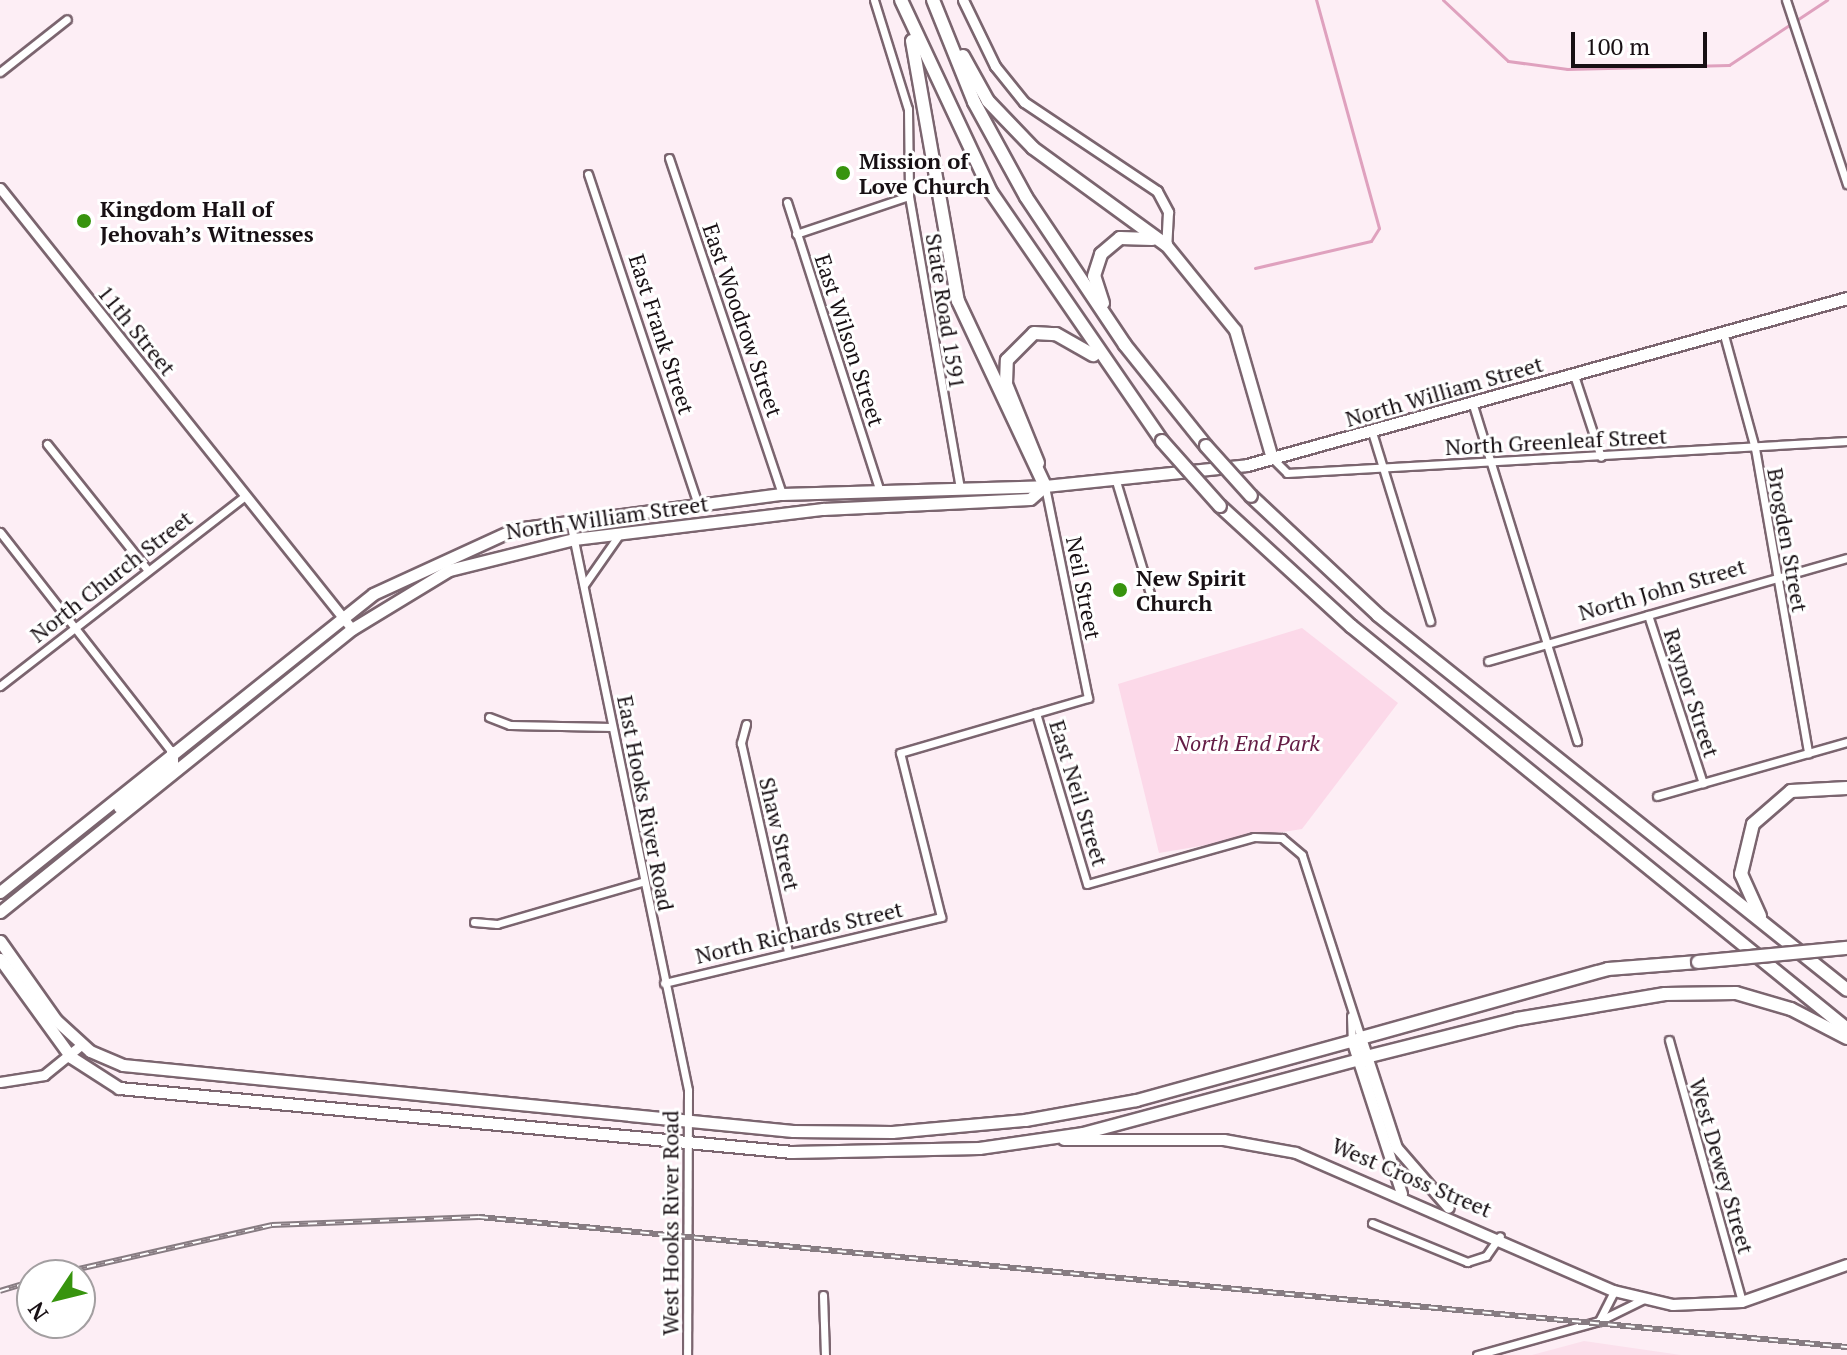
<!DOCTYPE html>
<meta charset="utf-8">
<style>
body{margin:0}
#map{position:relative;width:1847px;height:1355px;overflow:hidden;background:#fdeef5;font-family:"PT Serif",serif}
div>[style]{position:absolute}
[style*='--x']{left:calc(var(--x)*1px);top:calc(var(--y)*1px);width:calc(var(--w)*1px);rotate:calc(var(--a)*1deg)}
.built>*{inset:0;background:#fbe0ec}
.green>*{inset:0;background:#fcd9e9}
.stream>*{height:3px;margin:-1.5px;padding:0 1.5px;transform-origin:1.5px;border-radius:1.5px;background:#dfa1be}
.roads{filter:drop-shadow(2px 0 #7b656f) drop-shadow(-2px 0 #7b656f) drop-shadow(0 2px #7b656f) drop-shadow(0 -2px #7b656f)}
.minor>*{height:7px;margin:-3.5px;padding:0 3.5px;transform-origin:3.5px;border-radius:3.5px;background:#fff}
.tertiary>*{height:9px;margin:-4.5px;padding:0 4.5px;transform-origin:4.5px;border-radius:4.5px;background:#fff}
.secondary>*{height:10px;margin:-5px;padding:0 5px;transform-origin:5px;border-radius:5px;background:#fff}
.primary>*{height:11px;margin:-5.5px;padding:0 5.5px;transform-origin:5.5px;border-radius:5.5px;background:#fff}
.motorway>*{height:12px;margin:-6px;padding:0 6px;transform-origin:6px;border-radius:6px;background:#fff}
.rail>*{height:6px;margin-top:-3px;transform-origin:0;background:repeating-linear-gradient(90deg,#fff 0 9px,#877c82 0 18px);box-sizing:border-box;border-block:2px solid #877c82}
.bridges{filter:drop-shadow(2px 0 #7b656f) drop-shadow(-2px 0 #7b656f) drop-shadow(0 2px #7b656f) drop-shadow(0 -2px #7b656f)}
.motorway-bridge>*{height:12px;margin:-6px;padding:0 6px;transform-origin:6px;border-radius:6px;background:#fff}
.dots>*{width:22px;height:22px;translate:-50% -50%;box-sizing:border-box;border:4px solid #fff;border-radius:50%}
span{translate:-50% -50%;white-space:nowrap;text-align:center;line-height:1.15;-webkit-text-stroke:6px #fff;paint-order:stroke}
.poi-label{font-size:22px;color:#181014;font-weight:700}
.left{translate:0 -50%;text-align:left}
.street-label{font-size:22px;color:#181014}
.park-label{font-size:22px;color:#641c45;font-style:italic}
.north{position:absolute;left:16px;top:1259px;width:80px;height:80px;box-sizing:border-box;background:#fff;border:2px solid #a39fa1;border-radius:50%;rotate:235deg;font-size:22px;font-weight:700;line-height:32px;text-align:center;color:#181014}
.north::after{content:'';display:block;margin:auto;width:28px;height:36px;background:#37940e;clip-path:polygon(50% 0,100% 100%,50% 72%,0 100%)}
.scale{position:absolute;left:1571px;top:32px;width:136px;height:36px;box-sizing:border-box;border:4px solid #181014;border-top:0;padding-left:10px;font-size:24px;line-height:28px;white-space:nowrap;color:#181014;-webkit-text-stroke:6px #fff;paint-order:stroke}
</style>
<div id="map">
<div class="built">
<div style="clip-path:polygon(1584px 1341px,1681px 1355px,1532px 1355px)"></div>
</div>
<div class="green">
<div style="clip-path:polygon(1302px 628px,1398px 703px,1302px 829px,1159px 853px,1118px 684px)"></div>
</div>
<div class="stream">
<div style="--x:1443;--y:0;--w:89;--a:43.2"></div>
<div style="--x:1508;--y:61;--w:60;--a:7.7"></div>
<div style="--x:1567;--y:69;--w:162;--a:-1.4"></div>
<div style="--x:1729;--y:65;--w:118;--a:-33.6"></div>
<div style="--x:1255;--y:268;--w:119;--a:-13.1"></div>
<div style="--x:1371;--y:241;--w:15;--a:-58"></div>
<div style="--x:1379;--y:228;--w:237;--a:-105.4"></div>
</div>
<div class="roads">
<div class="minor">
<div style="--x:874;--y:0;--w:114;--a:72.7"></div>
<div style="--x:908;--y:109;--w:87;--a:89.3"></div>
<div style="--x:909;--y:196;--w:295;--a:80.1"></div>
<div style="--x:1786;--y:0;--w:194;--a:71.7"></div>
<div style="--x:0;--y:72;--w:85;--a:-38.3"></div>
<div style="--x:669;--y:158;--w:354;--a:71.4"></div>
<div style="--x:588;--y:174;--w:349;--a:71.6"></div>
<div style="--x:787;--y:202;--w:301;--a:72.2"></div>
<div style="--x:796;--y:234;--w:119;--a:-18.6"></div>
<div style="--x:1724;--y:335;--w:117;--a:74.7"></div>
<div style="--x:1755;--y:448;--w:310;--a:80.1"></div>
<div style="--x:1574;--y:375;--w:86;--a:71.8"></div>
<div style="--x:1473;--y:405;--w:352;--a:72.8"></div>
<div style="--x:1372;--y:432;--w:198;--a:72.9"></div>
<div style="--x:47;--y:444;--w:159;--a:51.4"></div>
<div style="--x:1272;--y:458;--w:21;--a:45"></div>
<div style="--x:1287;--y:473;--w:561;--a:-3.27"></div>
<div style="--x:1116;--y:481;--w:132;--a:73.2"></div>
<div style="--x:570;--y:521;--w:581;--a:78.28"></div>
<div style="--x:688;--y:1090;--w:265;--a:90.2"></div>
<div style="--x:0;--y:532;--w:279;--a:52"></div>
<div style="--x:584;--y:585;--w:61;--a:-55"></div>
<div style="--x:1648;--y:615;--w:177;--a:71.9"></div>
<div style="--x:1488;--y:661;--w:373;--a:-16"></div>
<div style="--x:0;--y:686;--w:311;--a:-37.8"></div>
<div style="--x:1036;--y:713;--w:178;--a:73.4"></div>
<div style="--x:1087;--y:884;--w:173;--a:-15.7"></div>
<div style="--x:1254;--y:837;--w:28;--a:2"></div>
<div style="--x:1282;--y:838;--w:26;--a:40"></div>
<div style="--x:1302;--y:855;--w:192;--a:72.1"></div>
<div style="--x:489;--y:717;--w:22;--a:21"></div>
<div style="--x:510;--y:725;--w:102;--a:1.1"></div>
<div style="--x:746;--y:724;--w:20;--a:105"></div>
<div style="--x:741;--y:743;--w:213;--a:77.3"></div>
<div style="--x:1657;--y:796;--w:198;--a:-15.9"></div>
<div style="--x:474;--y:922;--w:23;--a:5"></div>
<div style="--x:497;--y:924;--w:151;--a:-16.2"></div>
<div style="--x:664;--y:983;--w:285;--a:-13.4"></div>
<div style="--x:941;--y:917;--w:169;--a:-104"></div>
<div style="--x:900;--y:753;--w:196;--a:-16.3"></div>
<div style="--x:1088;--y:698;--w:216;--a:-101.5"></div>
<div style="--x:1351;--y:1016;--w:24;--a:88"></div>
<div style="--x:1669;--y:1040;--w:272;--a:74.4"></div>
<div style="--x:1372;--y:1223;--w:103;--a:22.3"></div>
<div style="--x:1467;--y:1262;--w:20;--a:-18"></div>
<div style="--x:1486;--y:1256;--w:24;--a:-55"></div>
<div style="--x:823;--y:1295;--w:60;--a:88.1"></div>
<div style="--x:1599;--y:1321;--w:34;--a:-63"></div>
<div style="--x:1477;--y:1355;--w:127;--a:-15.6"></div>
<div style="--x:1599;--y:1321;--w:48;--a:-26"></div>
</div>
<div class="tertiary">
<div style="--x:963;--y:0;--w:73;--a:64.1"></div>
<div style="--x:995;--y:66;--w:46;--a:51.1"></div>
<div style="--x:1024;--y:102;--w:160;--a:33.8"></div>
<div style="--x:1157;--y:191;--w:24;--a:62"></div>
<div style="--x:1168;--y:212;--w:33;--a:93"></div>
<div style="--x:0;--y:188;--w:564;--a:51.4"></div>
<div style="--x:0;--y:1082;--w:45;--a:-9"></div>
<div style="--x:44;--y:1075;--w:48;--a:-39"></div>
</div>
<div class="secondary">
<div style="--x:1361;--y:1038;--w:116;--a:71.9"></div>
<div style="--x:1397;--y:1148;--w:79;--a:49.1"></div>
<div style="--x:1352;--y:1040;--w:162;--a:72"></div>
<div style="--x:1064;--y:1140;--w:160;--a:0"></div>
<div style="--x:1224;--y:1140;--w:73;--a:10.2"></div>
<div style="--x:1296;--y:1153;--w:347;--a:23.5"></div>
<div style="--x:1614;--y:1291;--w:61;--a:13.3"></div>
<div style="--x:1673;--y:1305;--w:69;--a:-2.5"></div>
<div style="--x:1742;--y:1302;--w:111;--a:-19.4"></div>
</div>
<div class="primary">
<div style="--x:1166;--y:245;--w:109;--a:50.9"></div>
<div style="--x:1235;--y:330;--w:133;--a:73.9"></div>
<div style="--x:119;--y:807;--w:69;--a:-39.7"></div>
<div style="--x:172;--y:763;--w:11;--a:-90"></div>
<div style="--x:0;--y:892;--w:477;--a:-38.6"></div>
<div style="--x:373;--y:594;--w:156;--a:-24.6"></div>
<div style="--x:515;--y:529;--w:269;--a:-7.5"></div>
<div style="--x:782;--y:494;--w:263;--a:-1.7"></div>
<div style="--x:1045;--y:486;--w:203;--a:-5.9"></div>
<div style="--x:1247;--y:465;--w:623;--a:-15.55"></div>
<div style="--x:0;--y:912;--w:452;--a:-38.8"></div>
<div style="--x:352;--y:629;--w:114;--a:-31.3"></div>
<div style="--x:449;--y:570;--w:129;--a:-13.9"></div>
<div style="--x:574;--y:539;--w:251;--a:-6.9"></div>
<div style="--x:823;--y:509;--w:207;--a:-2.8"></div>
<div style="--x:1030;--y:499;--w:20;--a:-41"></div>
<div style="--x:0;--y:941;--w:97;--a:54.7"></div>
<div style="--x:56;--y:1020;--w:46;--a:42.4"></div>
<div style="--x:90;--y:1051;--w:36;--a:23"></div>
<div style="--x:123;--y:1065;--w:673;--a:5.63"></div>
<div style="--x:793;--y:1131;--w:99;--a:0.6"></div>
<div style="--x:892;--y:1132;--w:134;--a:-5.2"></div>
<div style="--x:1025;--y:1120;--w:113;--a:-10.2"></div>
<div style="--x:1136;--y:1100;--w:233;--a:-15.4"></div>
<div style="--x:0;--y:959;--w:121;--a:54.1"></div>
<div style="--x:71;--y:1057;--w:57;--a:32.9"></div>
<div style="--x:119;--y:1088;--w:676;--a:5.43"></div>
<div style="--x:792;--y:1152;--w:187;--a:-1.2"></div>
<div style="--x:979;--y:1148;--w:105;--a:-8.2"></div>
<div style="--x:1083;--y:1133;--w:293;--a:-15"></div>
</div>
<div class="motorway">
<div style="--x:901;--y:0;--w:212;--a:64.9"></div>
<div style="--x:991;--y:192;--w:302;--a:55.5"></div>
<div style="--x:933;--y:0;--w:110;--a:68.1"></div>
<div style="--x:974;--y:102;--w:108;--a:61.3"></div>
<div style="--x:1026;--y:197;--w:178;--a:56.2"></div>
<div style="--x:1125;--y:345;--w:129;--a:51.3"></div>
<div style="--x:912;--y:41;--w:264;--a:80"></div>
<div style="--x:958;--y:301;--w:204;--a:64.8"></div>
<div style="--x:963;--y:56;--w:51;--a:60.9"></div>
<div style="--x:988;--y:101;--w:65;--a:46.2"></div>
<div style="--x:1033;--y:148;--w:165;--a:36.1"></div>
<div style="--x:1103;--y:303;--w:28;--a:-108"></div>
<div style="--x:1094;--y:276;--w:23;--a:-72"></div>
<div style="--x:1101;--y:254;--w:25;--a:-40"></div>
<div style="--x:1120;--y:238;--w:32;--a:2"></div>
<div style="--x:1038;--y:463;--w:85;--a:-112.1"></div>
<div style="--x:1006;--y:384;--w:24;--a:-88"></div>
<div style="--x:1007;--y:360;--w:38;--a:-45"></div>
<div style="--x:1034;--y:333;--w:22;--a:3"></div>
<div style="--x:1056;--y:334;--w:43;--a:29.6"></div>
<div style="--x:1251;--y:496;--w:174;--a:43.1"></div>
<div style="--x:1378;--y:615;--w:600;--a:38.64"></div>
<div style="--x:1220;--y:506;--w:178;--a:42.5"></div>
<div style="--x:1351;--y:626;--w:639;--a:39.09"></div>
<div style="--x:1760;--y:916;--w:46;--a:-114.3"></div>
<div style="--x:1741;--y:874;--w:51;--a:-76.5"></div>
<div style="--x:1753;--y:824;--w:50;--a:-41"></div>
<div style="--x:1791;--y:791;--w:56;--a:-3.1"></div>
<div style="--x:1361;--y:1038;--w:256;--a:-15.6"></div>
<div style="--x:1608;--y:969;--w:90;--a:-4.4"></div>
<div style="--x:1366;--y:1057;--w:156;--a:-14.1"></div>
<div style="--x:1517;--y:1019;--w:150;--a:-9.6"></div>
<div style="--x:1665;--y:994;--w:71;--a:-0.8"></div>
<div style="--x:1736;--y:993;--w:57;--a:16.2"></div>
<div style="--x:1791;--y:1009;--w:63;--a:27.4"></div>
</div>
</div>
<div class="rail">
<div style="--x:52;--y:1275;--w:226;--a:-12.8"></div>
<div style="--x:272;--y:1225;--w:207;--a:-2.2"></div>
<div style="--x:479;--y:1217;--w:1374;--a:5.43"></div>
<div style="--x:0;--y:1291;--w:34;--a:-17"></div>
</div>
<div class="bridges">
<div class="motorway-bridge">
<div style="--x:1162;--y:441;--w:87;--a:48.3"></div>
<div style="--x:1206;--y:446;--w:67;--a:48"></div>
<div style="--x:1698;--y:962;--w:150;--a:-5.4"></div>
</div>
</div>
<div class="dots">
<div style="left:843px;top:173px;background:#37940e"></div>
<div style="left:84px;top:221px;background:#37940e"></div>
<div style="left:1120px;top:590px;background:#37940e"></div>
</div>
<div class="poi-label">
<span class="left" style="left:859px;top:173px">Mission of<br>Love Church</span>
<span class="left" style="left:100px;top:221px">Kingdom Hall of<br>Jehovah’s Witnesses</span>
<span class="left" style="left:1136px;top:590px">New Spirit<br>Church</span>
</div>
<div class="street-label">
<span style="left:946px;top:311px;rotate:81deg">State Road 1591</span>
<span style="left:743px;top:320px;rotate:71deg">East Woodrow Street</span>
<span style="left:137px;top:330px;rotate:51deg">11th Street</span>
<span style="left:662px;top:334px;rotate:72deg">East Frank Street</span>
<span style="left:850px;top:340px;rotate:72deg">East Wilson Street</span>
<span style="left:1444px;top:391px;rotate:-16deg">North William Street</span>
<span style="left:1556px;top:441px;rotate:-3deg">North Greenleaf Street</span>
<span style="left:607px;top:517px;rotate:-8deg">North William Street</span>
<span style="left:1788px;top:540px;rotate:80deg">Brogden Street</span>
<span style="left:111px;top:576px;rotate:-38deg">North Church Street</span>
<span style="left:1084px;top:588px;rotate:79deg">Neil Street</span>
<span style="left:1662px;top:589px;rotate:-16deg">North John Street</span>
<span style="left:1692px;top:693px;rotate:72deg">Raynor Street</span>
<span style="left:1079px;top:793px;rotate:73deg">East Neil Street</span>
<span style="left:646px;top:803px;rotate:79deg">East Hooks River Road</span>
<span style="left:780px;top:834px;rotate:77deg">Shaw Street</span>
<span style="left:799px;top:932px;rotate:-13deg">North Richards Street</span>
<span style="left:1722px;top:1166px;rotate:74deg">West Dewey Street</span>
<span style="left:1412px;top:1177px;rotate:23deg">West Cross Street</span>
<span style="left:670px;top:1223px;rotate:-90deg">West Hooks River Road</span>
</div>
<div class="park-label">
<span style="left:1247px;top:743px">North End Park</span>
</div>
<div class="north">N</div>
<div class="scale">100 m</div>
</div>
